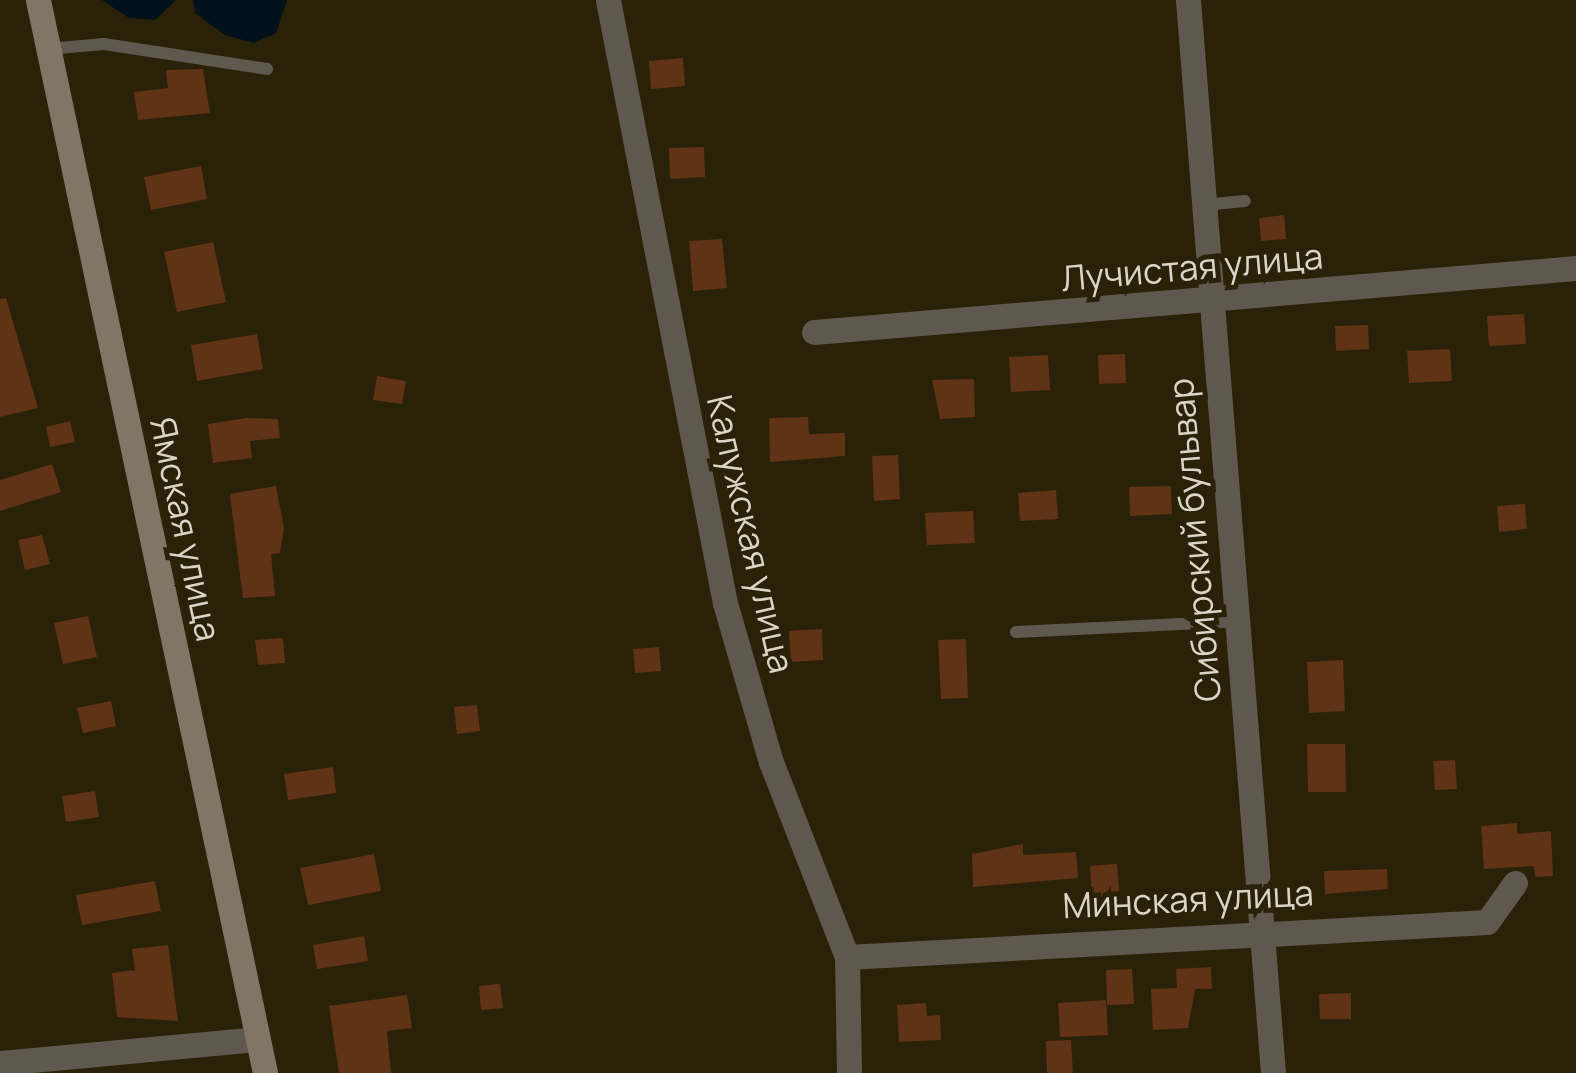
<!DOCTYPE html>
<meta charset="utf-8">
<style>
body{margin:0}
#map{position:relative;width:1576px;height:1073px;overflow:hidden;background:#2a2109;font-family:Manrope,sans-serif}
div>[style]{position:absolute}
[style*='--x']{left:calc(var(--x)*1px);top:calc(var(--y)*1px);width:calc(var(--w)*1px);rotate:calc(var(--a)*1deg)}
.water>*{inset:0;background:#02111b}
.building>*{inset:0;background:#603316}
.lane>*{height:12px;margin:-6px;padding:0 6px;transform-origin:6px;border-radius:6px;background:#5f584e}
.street>*{height:25px;margin:-12.5px;padding:0 12.5px;transform-origin:12.5px;border-radius:12.5px;background:#5f584e}
.secondary>*{height:25px;margin:-12.5px;padding:0 12.5px;transform-origin:12.5px;border-radius:12.5px;background:#817665}
span{translate:-50% -50%;white-space:nowrap;text-align:center;line-height:1.15;-webkit-text-stroke:10px #2a2109;paint-order:stroke}
.street-label{font-size:35px;color:#dad5c6}
</style>
<div id="map">
<div class="water">
<div style="clip-path:polygon(102px 0,176px 0,155px 20px,129px 18px)"></div>
<div style="clip-path:polygon(193px 0,287px 0,276px 33px,254px 43px,225px 35px,195px 13px)"></div>
</div>
<div class="building">
<div style="clip-path:polygon(683px 58px,685px 86px,651px 89px,649px 61px)"></div>
<div style="clip-path:polygon(203px 69px,210px 113px,138px 120px,134px 92px,168px 88px,166px 70px)"></div>
<div style="clip-path:polygon(704px 147px,705px 177px,670px 179px,669px 148px)"></div>
<div style="clip-path:polygon(201px 166px,207px 199px,151px 210px,144px 177px)"></div>
<div style="clip-path:polygon(1284px 215px,1286px 239px,1261px 241px,1259px 218px)"></div>
<div style="clip-path:polygon(722px 239px,727px 288px,693px 291px,689px 241px)"></div>
<div style="clip-path:polygon(213px 242px,226px 302px,177px 312px,164px 252px)"></div>
<div style="clip-path:polygon(6px 298px,38px 408px,0 417px,0 299px)"></div>
<div style="clip-path:polygon(1524px 314px,1526px 344px,1489px 346px,1487px 316px)"></div>
<div style="clip-path:polygon(1368px 325px,1369px 349px,1336px 351px,1335px 326px)"></div>
<div style="clip-path:polygon(257px 334px,263px 369px,197px 381px,191px 345px)"></div>
<div style="clip-path:polygon(1450px 349px,1452px 381px,1409px 383px,1407px 351px)"></div>
<div style="clip-path:polygon(1125px 354px,1126px 383px,1099px 384px,1098px 355px)"></div>
<div style="clip-path:polygon(1048px 355px,1050px 390px,1011px 392px,1009px 357px)"></div>
<div style="clip-path:polygon(377px 376px,406px 381px,402px 404px,373px 400px)"></div>
<div style="clip-path:polygon(974px 379px,975px 417px,940px 419px,932px 380px)"></div>
<div style="clip-path:polygon(808px 417px,809px 434px,845px 433px,845px 456px,770px 462px,769px 418px)"></div>
<div style="clip-path:polygon(247px 418px,278px 419px,280px 438px,250px 441px,252px 458px,213px 463px,208px 424px)"></div>
<div style="clip-path:polygon(70px 421px,75px 442px,50px 447px,46px 427px)"></div>
<div style="clip-path:polygon(898px 455px,900px 499px,874px 501px,872px 456px)"></div>
<div style="clip-path:polygon(52px 464px,61px 492px,0 511px,0 480px)"></div>
<div style="clip-path:polygon(276px 486px,284px 528px,280px 553px,271px 554px,275px 596px,243px 598px,230px 494px)"></div>
<div style="clip-path:polygon(1171px 486px,1172px 514px,1130px 516px,1129px 487px)"></div>
<div style="clip-path:polygon(1056px 490px,1058px 519px,1020px 521px,1018px 493px)"></div>
<div style="clip-path:polygon(1525px 504px,1527px 529px,1499px 532px,1497px 506px)"></div>
<div style="clip-path:polygon(973px 511px,975px 543px,927px 545px,925px 513px)"></div>
<div style="clip-path:polygon(42px 535px,50px 564px,25px 570px,18px 540px)"></div>
<div style="clip-path:polygon(88px 616px,97px 657px,63px 664px,54px 623px)"></div>
<div style="clip-path:polygon(822px 629px,823px 660px,791px 662px,789px 631px)"></div>
<div style="clip-path:polygon(283px 638px,285px 663px,258px 665px,255px 640px)"></div>
<div style="clip-path:polygon(966px 639px,968px 698px,941px 699px,938px 640px)"></div>
<div style="clip-path:polygon(659px 647px,661px 671px,635px 673px,633px 649px)"></div>
<div style="clip-path:polygon(1343px 660px,1345px 711px,1309px 713px,1307px 662px)"></div>
<div style="clip-path:polygon(111px 701px,116px 726px,83px 733px,77px 708px)"></div>
<div style="clip-path:polygon(477px 705px,480px 731px,457px 734px,454px 707px)"></div>
<div style="clip-path:polygon(1307px 744px,1345px 744px,1346px 792px,1308px 792px)"></div>
<div style="clip-path:polygon(1455px 760px,1457px 789px,1435px 790px,1433px 761px)"></div>
<div style="clip-path:polygon(333px 767px,336px 793px,288px 800px,284px 774px)"></div>
<div style="clip-path:polygon(95px 791px,99px 817px,66px 822px,62px 796px)"></div>
<div style="clip-path:polygon(1517px 823px,1517px 834px,1551px 831px,1553px 876px,1535px 877px,1534px 866px,1484px 869px,1481px 826px)"></div>
<div style="clip-path:polygon(1023px 844px,1023px 855px,1076px 852px,1078px 878px,973px 887px,972px 854px)"></div>
<div style="clip-path:polygon(374px 854px,381px 891px,308px 905px,300px 868px)"></div>
<div style="clip-path:polygon(1117px 864px,1120px 898px,1092px 900px,1090px 866px)"></div>
<div style="clip-path:polygon(1387px 869px,1388px 889px,1325px 894px,1324px 871px)"></div>
<div style="clip-path:polygon(155px 881px,161px 911px,82px 925px,76px 895px)"></div>
<div style="clip-path:polygon(364px 936px,368px 961px,317px 969px,313px 945px)"></div>
<div style="clip-path:polygon(168px 945px,178px 1021px,117px 1017px,112px 973px,135px 970px,132px 949px)"></div>
<div style="clip-path:polygon(1211px 967px,1212px 989px,1195px 989px,1188px 1028px,1153px 1030px,1151px 989px,1177px 988px,1176px 969px)"></div>
<div style="clip-path:polygon(1132px 969px,1134px 1004px,1107px 1005px,1106px 970px)"></div>
<div style="clip-path:polygon(500px 984px,503px 1008px,481px 1010px,479px 986px)"></div>
<div style="clip-path:polygon(1351px 993px,1351px 1019px,1320px 1019px,1319px 994px)"></div>
<div style="clip-path:polygon(407px 995px,412px 1028px,387px 1031px,391px 1073px,339px 1073px,329px 1006px)"></div>
<div style="clip-path:polygon(1106px 1000px,1108px 1035px,1060px 1037px,1058px 1003px)"></div>
<div style="clip-path:polygon(926px 1003px,927px 1016px,940px 1015px,941px 1040px,899px 1042px,897px 1005px)"></div>
<div style="clip-path:polygon(1071px 1040px,1073px 1073px,1047px 1073px,1046px 1041px)"></div>
</div>
<div class="lane">
<div style="--x:48;--y:49;--w:56;--a:-5.1"></div>
<div style="--x:104;--y:44;--w:165;--a:8.7"></div>
<div style="--x:1203;--y:205;--w:42;--a:-5.4"></div>
<div style="--x:1016;--y:632;--w:221;--a:-2.8"></div>
</div>
<div class="street">
<div style="--x:608;--y:0;--w:614;--a:79.02"></div>
<div style="--x:725;--y:603;--w:166;--a:73.9"></div>
<div style="--x:771;--y:762;--w:209;--a:68.7"></div>
<div style="--x:847;--y:957;--w:116;--a:89"></div>
<div style="--x:1188;--y:0;--w:1076;--a:85.47"></div>
<div style="--x:814;--y:332;--w:765;--a:-4.8"></div>
<div style="--x:847;--y:957;--w:641;--a:-3.13"></div>
<div style="--x:1487;--y:922;--w:48;--a:-54.3"></div>
<div style="--x:0;--y:1063;--w:259;--a:-5.3"></div>
</div>
<div class="secondary">
<div style="--x:38;--y:0;--w:1097;--a:78.05"></div>
</div>
<div class="street-label">
<span style="left:1192px;top:267px;rotate:-5deg">Лучистая улица</span>
<span style="left:186px;top:529px;rotate:78deg">Ямская улица</span>
<span style="left:751px;top:534px;rotate:77deg">Калужская улица</span>
<span style="left:1194px;top:540px;rotate:-95deg">Сибирский бульвар</span>
<span style="left:1188px;top:899px;rotate:-3deg">Минская улица</span>
</div>
</div>
